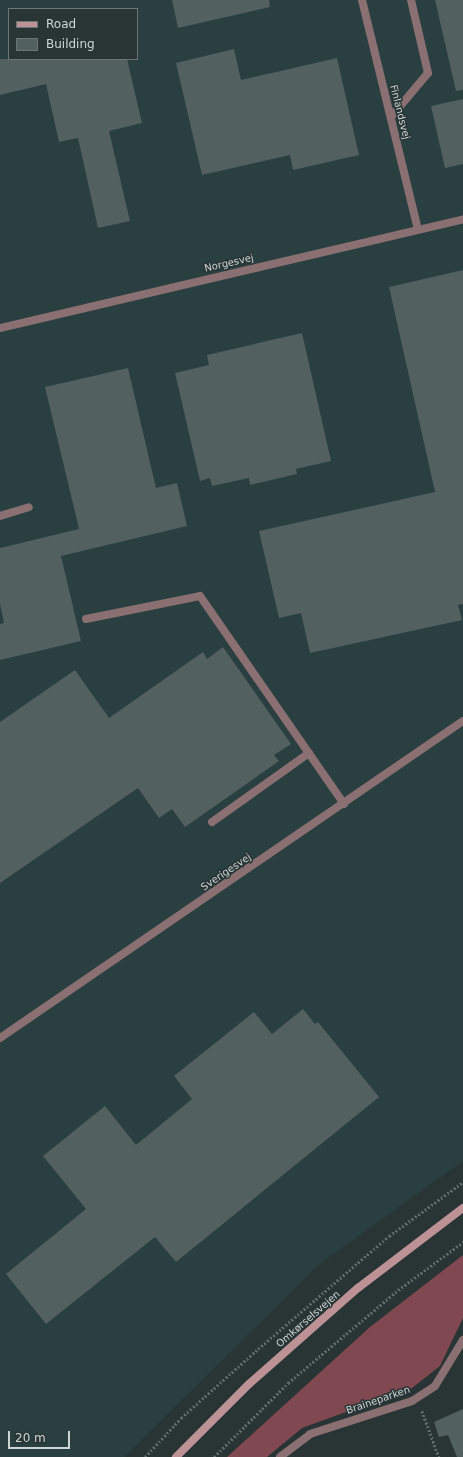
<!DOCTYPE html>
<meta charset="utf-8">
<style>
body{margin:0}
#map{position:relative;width:463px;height:1457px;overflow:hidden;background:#293535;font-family:"DejaVu Sans",sans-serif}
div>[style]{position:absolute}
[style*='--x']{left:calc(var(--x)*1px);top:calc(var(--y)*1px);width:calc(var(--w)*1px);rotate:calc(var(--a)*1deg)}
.built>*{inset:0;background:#2a3f3f}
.forest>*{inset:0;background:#804850}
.building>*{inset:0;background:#526060}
.path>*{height:2.5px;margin-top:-1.25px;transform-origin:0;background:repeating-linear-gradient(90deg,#5f6a6a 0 2px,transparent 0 4px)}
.service>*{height:8px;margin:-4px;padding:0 4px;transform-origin:4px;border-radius:4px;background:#8b7073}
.minor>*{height:8px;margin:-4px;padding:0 4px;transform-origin:4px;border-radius:4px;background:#8b7073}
.secondary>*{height:8px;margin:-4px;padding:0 4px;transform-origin:4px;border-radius:4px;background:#bd9296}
span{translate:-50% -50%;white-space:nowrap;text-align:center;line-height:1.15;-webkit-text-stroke:3px #293535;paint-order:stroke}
.street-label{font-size:10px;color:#cdd5d5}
.legend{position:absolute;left:8px;top:8px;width:130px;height:52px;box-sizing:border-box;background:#293535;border:1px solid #6b7575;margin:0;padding:5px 7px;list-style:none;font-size:12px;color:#cdd5d5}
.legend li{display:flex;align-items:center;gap:8px;height:20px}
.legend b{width:20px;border:1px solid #6b7575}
.scale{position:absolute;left:8px;top:1431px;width:62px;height:18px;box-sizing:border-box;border:2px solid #cdd5d5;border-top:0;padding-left:5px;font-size:12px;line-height:14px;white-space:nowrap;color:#cdd5d5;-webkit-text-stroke:3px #293535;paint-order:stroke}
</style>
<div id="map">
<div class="built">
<div style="clip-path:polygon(evenodd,0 0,463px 0,463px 1161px,317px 1266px,125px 1457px,0 1457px,0 0,9px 9px,137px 9px,137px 59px,9px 59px,9px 9px)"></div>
</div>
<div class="forest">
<div style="clip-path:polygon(463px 1255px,463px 1318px,440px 1366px,412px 1388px,302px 1428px,267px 1457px,227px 1457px,370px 1327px)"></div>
</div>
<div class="building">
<div style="clip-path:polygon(172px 0,269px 0,270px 7px,178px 28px)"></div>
<div style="clip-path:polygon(435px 0,463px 0,463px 90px,456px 91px)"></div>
<div style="clip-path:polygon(234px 49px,241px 80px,337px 58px,359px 155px,293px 170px,290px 155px,202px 175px,176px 63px)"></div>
<div style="clip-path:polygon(0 59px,127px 59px,142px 123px,109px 131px,130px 221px,98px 228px,78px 138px,59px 142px,46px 84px,0 95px)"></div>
<div style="clip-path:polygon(463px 99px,463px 164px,445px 168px,431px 106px)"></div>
<div style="clip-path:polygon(463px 270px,463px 604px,458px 605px,462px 620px,310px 653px,301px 613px,279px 618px,259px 531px,435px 492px,389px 287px)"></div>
<div style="clip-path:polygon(302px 333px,331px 461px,296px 469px,297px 474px,250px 485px,249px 478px,212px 486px,210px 478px,200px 481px,175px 373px,209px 365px,207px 355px)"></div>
<div style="clip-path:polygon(128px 368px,156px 488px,177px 483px,187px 526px,61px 556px,81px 641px,0 660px,0 624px,4px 623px,0 604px,0 548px,79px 529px,45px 387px)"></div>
<div style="clip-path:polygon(223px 647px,291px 744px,274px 755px,279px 761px,185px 827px,172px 809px,159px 818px,138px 788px,0 883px,0 722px,75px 670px,109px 718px,203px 652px,207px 659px)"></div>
<div style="clip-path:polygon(303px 1009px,315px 1024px,318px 1022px,379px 1097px,176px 1262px,155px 1237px,46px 1324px,6px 1274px,86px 1209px,43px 1156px,105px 1106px,136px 1145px,192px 1099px,174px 1076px,254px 1012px,272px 1034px)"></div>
<div style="clip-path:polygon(463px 1409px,463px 1457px,457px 1457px,448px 1435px,439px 1437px,434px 1422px)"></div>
</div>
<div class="path">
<div style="--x:422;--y:1411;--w:49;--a:69.7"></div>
<div style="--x:145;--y:1457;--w:53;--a:-47.3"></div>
<div style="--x:181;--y:1418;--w:103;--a:-41.9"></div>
<div style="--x:258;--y:1349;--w:173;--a:-40.8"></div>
<div style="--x:389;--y:1236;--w:92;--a:-36.1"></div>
<div style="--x:214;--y:1457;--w:105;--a:-45"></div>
<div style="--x:288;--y:1383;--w:144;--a:-40.2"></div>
<div style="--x:398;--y:1290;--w:81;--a:-36.4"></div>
</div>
<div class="service">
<div style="--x:391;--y:117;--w:57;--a:-49.9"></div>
<div style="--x:428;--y:73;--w:75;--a:-103.1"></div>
<div style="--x:0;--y:516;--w:30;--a:-17"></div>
<div style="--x:86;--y:619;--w:116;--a:-11.4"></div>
<div style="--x:200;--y:596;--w:253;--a:55.3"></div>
<div style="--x:212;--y:822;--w:119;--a:-35.4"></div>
</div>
<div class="minor">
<div style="--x:362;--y:0;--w:236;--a:76.3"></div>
<div style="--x:0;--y:328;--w:476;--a:-13.2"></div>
<div style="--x:0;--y:1038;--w:561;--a:-34.4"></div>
<div style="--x:280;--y:1457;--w:38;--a:-37"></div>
<div style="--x:310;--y:1434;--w:107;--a:-17.9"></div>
<div style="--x:412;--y:1401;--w:27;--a:-33"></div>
<div style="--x:435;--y:1386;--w:54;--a:-58.7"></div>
</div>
<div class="secondary">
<div style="--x:176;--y:1457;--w:103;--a:-45"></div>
<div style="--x:249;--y:1384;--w:145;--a:-41.4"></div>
<div style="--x:358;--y:1288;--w:132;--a:-37.3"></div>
</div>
<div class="street-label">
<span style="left:400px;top:112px;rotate:76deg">Finlandsvej</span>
<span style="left:229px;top:263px;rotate:-13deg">Norgesvej</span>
<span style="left:226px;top:872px;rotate:-34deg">Sverigesvej</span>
<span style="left:308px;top:1319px;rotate:-41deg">Omkørselsvejen</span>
<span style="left:378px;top:1400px;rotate:-19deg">Braineparken</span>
</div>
<ul class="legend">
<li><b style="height:5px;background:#bd9296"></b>Road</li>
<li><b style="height:11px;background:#526060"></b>Building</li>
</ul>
<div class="scale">20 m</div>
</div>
